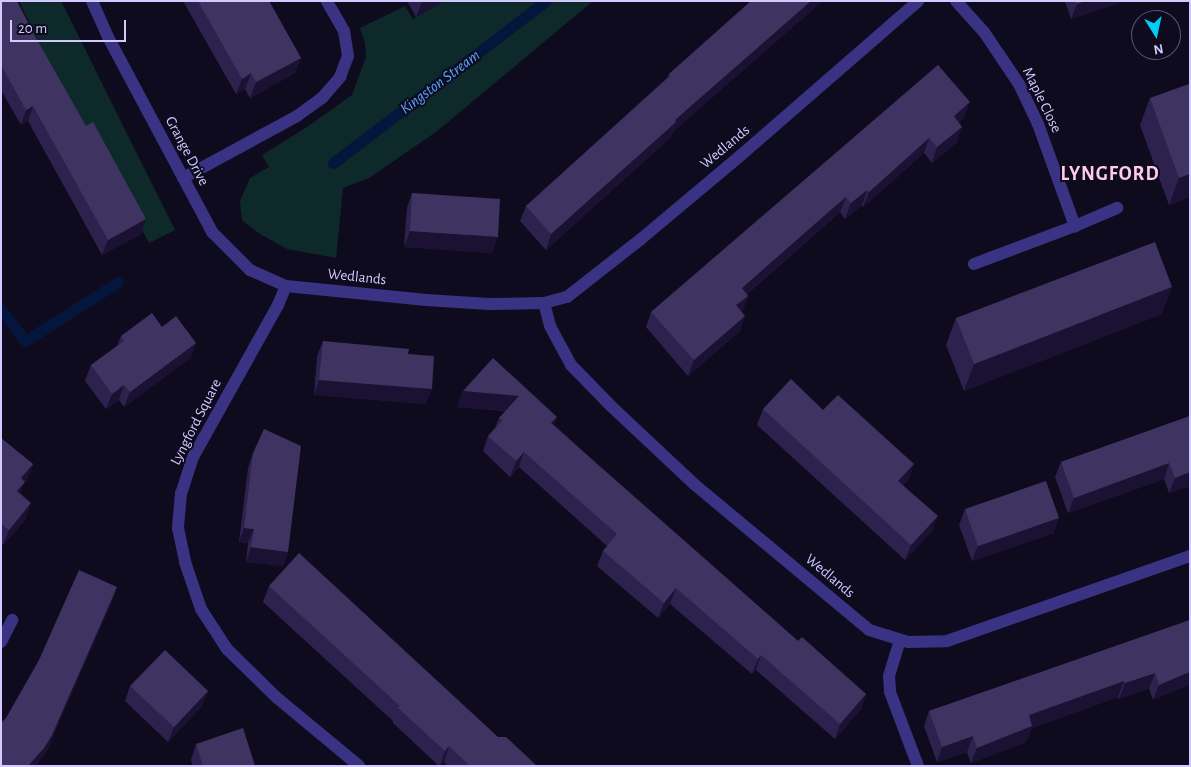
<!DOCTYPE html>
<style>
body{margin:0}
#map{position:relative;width:1191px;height:767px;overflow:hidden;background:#0f0b1f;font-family:"Alegreya Sans",sans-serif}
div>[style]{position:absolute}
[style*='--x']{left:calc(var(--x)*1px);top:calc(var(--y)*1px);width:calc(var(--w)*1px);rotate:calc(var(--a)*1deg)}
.green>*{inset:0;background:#0d2929}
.stream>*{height:11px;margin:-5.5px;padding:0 5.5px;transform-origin:5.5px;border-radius:5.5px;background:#05163d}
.lane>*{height:12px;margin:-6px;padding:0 6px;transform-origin:6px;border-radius:6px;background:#3a3282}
.street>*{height:12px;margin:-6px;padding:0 6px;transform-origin:6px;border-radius:6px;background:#3a3282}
.wall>*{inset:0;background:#2d224e}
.shaded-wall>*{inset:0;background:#1a1133}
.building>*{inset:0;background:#3f3461}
span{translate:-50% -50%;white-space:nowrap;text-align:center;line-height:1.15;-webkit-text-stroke:4px #0f0b1f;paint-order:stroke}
.street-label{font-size:15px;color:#d2c9ff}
.water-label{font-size:16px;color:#57a6ff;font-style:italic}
.district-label{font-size:20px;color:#ffcbe9;font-weight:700;letter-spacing:1px}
.frame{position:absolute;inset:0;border:2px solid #d2c9ff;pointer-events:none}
.north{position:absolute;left:1131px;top:10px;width:50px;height:50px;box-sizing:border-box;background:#0f0b1f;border:1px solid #5d5779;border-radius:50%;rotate:170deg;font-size:14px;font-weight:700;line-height:20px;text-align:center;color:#d2c9ff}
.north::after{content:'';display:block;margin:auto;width:18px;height:22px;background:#00ccf4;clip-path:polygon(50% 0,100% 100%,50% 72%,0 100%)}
.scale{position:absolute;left:10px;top:20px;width:116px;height:22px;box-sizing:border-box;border:2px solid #d2c9ff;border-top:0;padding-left:6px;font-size:15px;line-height:18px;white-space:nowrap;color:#d2c9ff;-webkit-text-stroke:4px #0f0b1f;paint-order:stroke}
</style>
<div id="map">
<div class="green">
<div style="clip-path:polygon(19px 1px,61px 1px,175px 230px,149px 243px,90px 133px,65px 98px)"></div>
<div style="clip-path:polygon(444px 1px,593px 1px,436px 132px,369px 178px,343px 188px,336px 258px,287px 249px,260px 234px,242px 220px,240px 201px,250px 178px,269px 167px,262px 155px,307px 127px,352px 95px,366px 57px,365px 43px,360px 28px,405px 6px,413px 19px)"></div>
</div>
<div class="stream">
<div style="--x:333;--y:163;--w:268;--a:-37.3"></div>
<div style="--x:1;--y:309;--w:40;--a:53"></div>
<div style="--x:25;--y:341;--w:110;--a:-32.4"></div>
</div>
<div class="lane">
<div style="--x:900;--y:640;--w:38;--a:107"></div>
<div style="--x:889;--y:676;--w:16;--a:86"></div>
<div style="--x:890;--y:692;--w:79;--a:69.3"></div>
</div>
<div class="street">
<div style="--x:92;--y:1;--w:39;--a:66"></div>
<div style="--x:108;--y:37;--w:221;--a:61.9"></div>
<div style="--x:212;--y:232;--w:54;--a:45"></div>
<div style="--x:250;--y:270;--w:39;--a:24"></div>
<div style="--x:286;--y:286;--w:141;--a:5.7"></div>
<div style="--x:426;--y:300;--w:63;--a:3.6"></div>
<div style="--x:489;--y:304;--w:55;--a:-1"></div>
<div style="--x:544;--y:303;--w:24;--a:75"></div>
<div style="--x:550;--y:326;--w:44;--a:61.7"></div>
<div style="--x:571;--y:365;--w:59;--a:45.7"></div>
<div style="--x:612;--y:407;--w:112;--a:43.2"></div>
<div style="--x:694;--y:484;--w:228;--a:39.8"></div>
<div style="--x:869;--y:630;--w:41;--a:17.1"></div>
<div style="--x:908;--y:642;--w:39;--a:-1"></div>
<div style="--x:947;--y:641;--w:257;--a:-19.3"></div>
<div style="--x:956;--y:1;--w:42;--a:47.9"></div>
<div style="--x:984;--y:32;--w:63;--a:56.1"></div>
<div style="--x:1019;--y:84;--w:44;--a:64.6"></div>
<div style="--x:1038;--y:124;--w:109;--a:70.1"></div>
<div style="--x:1075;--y:226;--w:108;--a:159.4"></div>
<div style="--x:183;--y:178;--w:130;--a:-28.5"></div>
<div style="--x:297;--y:116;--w:31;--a:-36"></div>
<div style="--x:322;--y:98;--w:28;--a:-49"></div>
<div style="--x:340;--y:77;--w:22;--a:-69"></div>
<div style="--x:348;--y:56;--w:25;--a:-99"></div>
<div style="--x:344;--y:31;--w:34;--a:-120"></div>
<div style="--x:1075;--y:226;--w:46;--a:-23.2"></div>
<div style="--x:286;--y:286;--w:21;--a:113"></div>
<div style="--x:278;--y:305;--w:174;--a:119.2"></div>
<div style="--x:193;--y:457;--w:38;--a:108"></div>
<div style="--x:181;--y:493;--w:35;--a:95"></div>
<div style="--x:178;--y:528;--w:35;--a:78"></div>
<div style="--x:185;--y:562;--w:50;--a:71.2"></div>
<div style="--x:201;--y:609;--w:48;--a:57"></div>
<div style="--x:227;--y:649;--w:69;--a:44.4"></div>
<div style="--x:276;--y:697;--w:108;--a:39.7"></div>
<div style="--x:544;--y:303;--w:24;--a:-15"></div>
<div style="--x:567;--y:297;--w:94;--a:-38.1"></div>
<div style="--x:641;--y:239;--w:129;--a:-40"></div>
<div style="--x:740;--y:156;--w:236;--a:-41"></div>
<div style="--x:1;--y:642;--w:25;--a:-63"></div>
</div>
<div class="wall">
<div style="clip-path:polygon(1px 1px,141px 234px,102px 255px,28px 121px,21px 125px,1px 90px)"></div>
<div style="clip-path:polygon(183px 1px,269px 1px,301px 58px,295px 73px,250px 98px,245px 89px,236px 94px)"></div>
<div style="clip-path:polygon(407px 1px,444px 1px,416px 17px)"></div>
<div style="clip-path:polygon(751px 1px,672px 133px,671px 137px,546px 250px,520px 221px,526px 206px,667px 78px,669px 74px)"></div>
<div style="clip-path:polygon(1065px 1px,1125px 1px,1071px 19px)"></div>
<div style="clip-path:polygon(938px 65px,964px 118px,959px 122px,957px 142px,932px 163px,924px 153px,863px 207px,862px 205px,845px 219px,840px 212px,830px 221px,747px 294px,748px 296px,742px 312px,740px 331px,688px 376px,646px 327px,651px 312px)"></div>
<div style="clip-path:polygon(1150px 98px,1190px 197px,1169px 205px,1140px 125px)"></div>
<div style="clip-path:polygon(412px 193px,492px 253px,404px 247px,407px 208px)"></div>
<div style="clip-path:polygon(1162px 314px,964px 391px,946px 345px,956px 318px)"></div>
<div style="clip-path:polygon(162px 327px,196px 343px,190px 358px,124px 407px,119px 400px,106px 409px,85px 381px,91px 365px,117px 346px,121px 336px)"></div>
<div style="clip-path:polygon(323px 341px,408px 354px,426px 404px,314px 395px,317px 356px)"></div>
<div style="clip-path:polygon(463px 391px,554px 425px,596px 463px,798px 641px,866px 694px,861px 709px,835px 739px,756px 670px,752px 674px,670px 604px,658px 618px,597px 566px,603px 551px,607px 546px,519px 467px,510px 477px,483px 451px,488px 436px,495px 428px,499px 418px,506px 411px,457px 407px)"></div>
<div style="clip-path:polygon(763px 409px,823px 410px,909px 479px,903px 485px,932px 531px,905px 560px,757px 425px)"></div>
<div style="clip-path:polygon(1190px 416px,1190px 486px,1169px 493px,1164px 479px,1068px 513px,1055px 477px,1061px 462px)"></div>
<div style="clip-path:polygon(1px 438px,33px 464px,27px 480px,24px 483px,20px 494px,26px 519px,3px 545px,1px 543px)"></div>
<div style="clip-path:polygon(253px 453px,288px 552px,283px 566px,246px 562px,248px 543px,239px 542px,248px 468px)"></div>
<div style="clip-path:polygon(965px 509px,1054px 533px,972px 561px,959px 525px)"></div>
<div style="clip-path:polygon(269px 586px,498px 737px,537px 766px,448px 766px,444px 762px,439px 766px,393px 723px,393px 721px,263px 602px)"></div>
<div style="clip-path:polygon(1190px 620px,1153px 700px,1149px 688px,1119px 699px,1118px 697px,1032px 728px,1026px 742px,971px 763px,967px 752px,937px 762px,924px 726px,929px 711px)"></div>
<div style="clip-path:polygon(130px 686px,208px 691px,202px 706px,168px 742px,125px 701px)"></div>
<div style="clip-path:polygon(196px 744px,255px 766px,193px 766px,191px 760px)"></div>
</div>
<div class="shaded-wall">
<div style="clip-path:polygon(423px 1px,444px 1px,416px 17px,422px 2px)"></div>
<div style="clip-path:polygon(811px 1px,823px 1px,672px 133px,671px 137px,546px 250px,551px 234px,675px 120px)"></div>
<div style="clip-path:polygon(1085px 1px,1125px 1px,1071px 19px,1077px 4px)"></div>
<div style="clip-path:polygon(301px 58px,295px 73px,250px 98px,256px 82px)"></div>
<div style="clip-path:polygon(251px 73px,245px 89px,236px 94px,242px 79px)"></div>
<div style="clip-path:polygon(970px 102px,964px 118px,948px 132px,954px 116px)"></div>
<div style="clip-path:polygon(33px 106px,28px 121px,21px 125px,26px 110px)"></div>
<div style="clip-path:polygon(962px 127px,957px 142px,932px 163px,937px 147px)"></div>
<div style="clip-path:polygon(929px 138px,924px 153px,863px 207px,869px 192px)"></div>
<div style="clip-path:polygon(1190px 174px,1190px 197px,1169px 205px,1179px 178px)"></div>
<div style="clip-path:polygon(867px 190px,862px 205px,845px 219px,851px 203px)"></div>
<div style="clip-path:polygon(846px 197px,840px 212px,736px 303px,742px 288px)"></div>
<div style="clip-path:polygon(146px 219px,141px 234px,102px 255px,108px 240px)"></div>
<div style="clip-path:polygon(410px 231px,498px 237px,492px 253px,404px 247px)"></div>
<div style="clip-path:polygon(1172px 287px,1162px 314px,964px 391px,974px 364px)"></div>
<div style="clip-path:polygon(748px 296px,743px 311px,731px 321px,736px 305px)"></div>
<div style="clip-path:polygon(745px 316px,740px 331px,688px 376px,694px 360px)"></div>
<div style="clip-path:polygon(196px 343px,190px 358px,124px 407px,130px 392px)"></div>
<div style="clip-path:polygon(319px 380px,432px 389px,426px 404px,314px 395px)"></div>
<div style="clip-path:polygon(124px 385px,119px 400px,106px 409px,112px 394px)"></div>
<div style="clip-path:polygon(463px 391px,519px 396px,513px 411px,457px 407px)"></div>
<div style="clip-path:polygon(557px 417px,551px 432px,551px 423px)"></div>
<div style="clip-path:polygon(524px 452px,519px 467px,510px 477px,516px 461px)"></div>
<div style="clip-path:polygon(1169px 463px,1164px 479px,1068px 513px,1074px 498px)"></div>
<div style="clip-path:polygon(33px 464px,27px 480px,24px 483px,19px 497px,11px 507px,21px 478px)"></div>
<div style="clip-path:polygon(914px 464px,909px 479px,893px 496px,898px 481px)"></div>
<div style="clip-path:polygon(1190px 472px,1190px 486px,1169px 493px,1175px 478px)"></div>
<div style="clip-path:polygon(31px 503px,26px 519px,3px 545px,9px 530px)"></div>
<div style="clip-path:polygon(938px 516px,932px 531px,905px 560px,911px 545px)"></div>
<div style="clip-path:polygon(1059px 518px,1054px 533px,972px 561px,978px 546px)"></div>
<div style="clip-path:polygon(244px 528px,254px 529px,248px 543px,239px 542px)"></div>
<div style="clip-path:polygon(251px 547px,288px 552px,283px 566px,246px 562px)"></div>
<div style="clip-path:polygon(117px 587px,112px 602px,47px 751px,36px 766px,28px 766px)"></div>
<div style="clip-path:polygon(676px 588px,670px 604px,658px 618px,664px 603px)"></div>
<div style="clip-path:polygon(761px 655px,756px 670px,752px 674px,758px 659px)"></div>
<div style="clip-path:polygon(1190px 672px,1190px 685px,1153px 700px,1159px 685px)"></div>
<div style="clip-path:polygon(1155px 673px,1149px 688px,1119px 699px,1125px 683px)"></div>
<div style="clip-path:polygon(1124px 681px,1118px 697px,1032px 728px,1026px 742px,971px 763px,977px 748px,1029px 715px)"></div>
<div style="clip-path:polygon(208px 691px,202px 706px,168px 742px,174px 727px)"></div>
<div style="clip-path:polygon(866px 694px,861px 709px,835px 739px,840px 724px)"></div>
<div style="clip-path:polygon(973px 736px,967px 752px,937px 762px,942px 747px)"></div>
<div style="clip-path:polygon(449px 746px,444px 762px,440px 766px,445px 751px)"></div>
</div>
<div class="building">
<div style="clip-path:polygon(1px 1px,17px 1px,35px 36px,86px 126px,93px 122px,146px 219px,108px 240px,33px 106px,26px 110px,1px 65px)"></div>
<div style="clip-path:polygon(198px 1px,269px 1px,301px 58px,256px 82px,251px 73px,242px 79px)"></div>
<div style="clip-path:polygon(751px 1px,811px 1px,675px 120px,676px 122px,551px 234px,526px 206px,670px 76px,669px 74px)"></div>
<div style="clip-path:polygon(1076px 1px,1085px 1px,1077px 4px)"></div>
<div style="clip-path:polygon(938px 65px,970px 102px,954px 116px,962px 127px,937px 147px,929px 138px,869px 192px,867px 190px,851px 203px,846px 197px,835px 206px,742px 288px,748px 296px,736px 305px,745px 316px,694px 360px,651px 312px)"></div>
<div style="clip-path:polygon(1189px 84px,1190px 87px,1190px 174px,1179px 178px,1150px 98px)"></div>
<div style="clip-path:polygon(412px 193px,500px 199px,498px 237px,410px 231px)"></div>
<div style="clip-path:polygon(1155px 242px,1172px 287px,974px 364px,956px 318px)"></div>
<div style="clip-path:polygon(152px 313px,162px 327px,176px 316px,196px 343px,130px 392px,124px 385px,112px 394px,91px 365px,124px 341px,121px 336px)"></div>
<div style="clip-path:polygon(323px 341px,409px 349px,408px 354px,434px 356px,432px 389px,319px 380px)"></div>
<div style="clip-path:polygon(493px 358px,557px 417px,551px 423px,596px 463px,798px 641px,802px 637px,866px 694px,840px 724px,761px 655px,758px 659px,676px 588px,664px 603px,603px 551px,617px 534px,524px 452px,516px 461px,488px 436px,503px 420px,499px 418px,519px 396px,463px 391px)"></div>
<div style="clip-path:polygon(791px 379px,823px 410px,838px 395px,914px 464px,898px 481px,938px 516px,911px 545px,763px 409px)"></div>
<div style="clip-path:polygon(1190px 416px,1190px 472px,1175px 478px,1169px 463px,1074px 498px,1061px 462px)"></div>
<div style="clip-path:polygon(264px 429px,301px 446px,288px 552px,251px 547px,254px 529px,244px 528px,253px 453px)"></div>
<div style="clip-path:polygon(1px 438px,33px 464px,21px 478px,25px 482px,17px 491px,31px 503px,9px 530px,1px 524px)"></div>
<div style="clip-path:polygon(1046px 481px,1059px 518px,978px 546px,965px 509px)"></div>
<div style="clip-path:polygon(299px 553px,498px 737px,506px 737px,537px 766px,470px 766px,449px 746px,445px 751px,398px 708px,400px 706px,269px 586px)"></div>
<div style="clip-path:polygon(79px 570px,117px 587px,52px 735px,44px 748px,28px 766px,1px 766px,1px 723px,6px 718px,39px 660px)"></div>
<div style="clip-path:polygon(1190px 620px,1190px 672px,1159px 685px,1155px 673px,1125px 683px,1124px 681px,1029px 715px,1032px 726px,977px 748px,973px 736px,942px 747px,929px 711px)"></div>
<div style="clip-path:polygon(165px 650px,208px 691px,174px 727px,130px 686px)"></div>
<div style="clip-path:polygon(243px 728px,255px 766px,203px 766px,196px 744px)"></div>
</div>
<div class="street-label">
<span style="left:1042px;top:100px;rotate:64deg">Maple Close</span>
<span style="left:725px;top:147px;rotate:-40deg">Wedlands</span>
<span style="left:187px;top:151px;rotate:62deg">Grange Drive</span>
<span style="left:357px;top:277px;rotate:6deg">Wedlands</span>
<span style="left:196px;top:422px;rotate:-63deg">Lyngford Square</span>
<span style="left:830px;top:576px;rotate:40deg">Wedlands</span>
</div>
<div class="water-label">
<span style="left:440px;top:82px;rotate:-37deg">Kingston Stream</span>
</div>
<div class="district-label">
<span style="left:1110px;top:174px">LYNGFORD</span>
</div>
<div class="frame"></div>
<div class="north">N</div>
<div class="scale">20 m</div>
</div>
